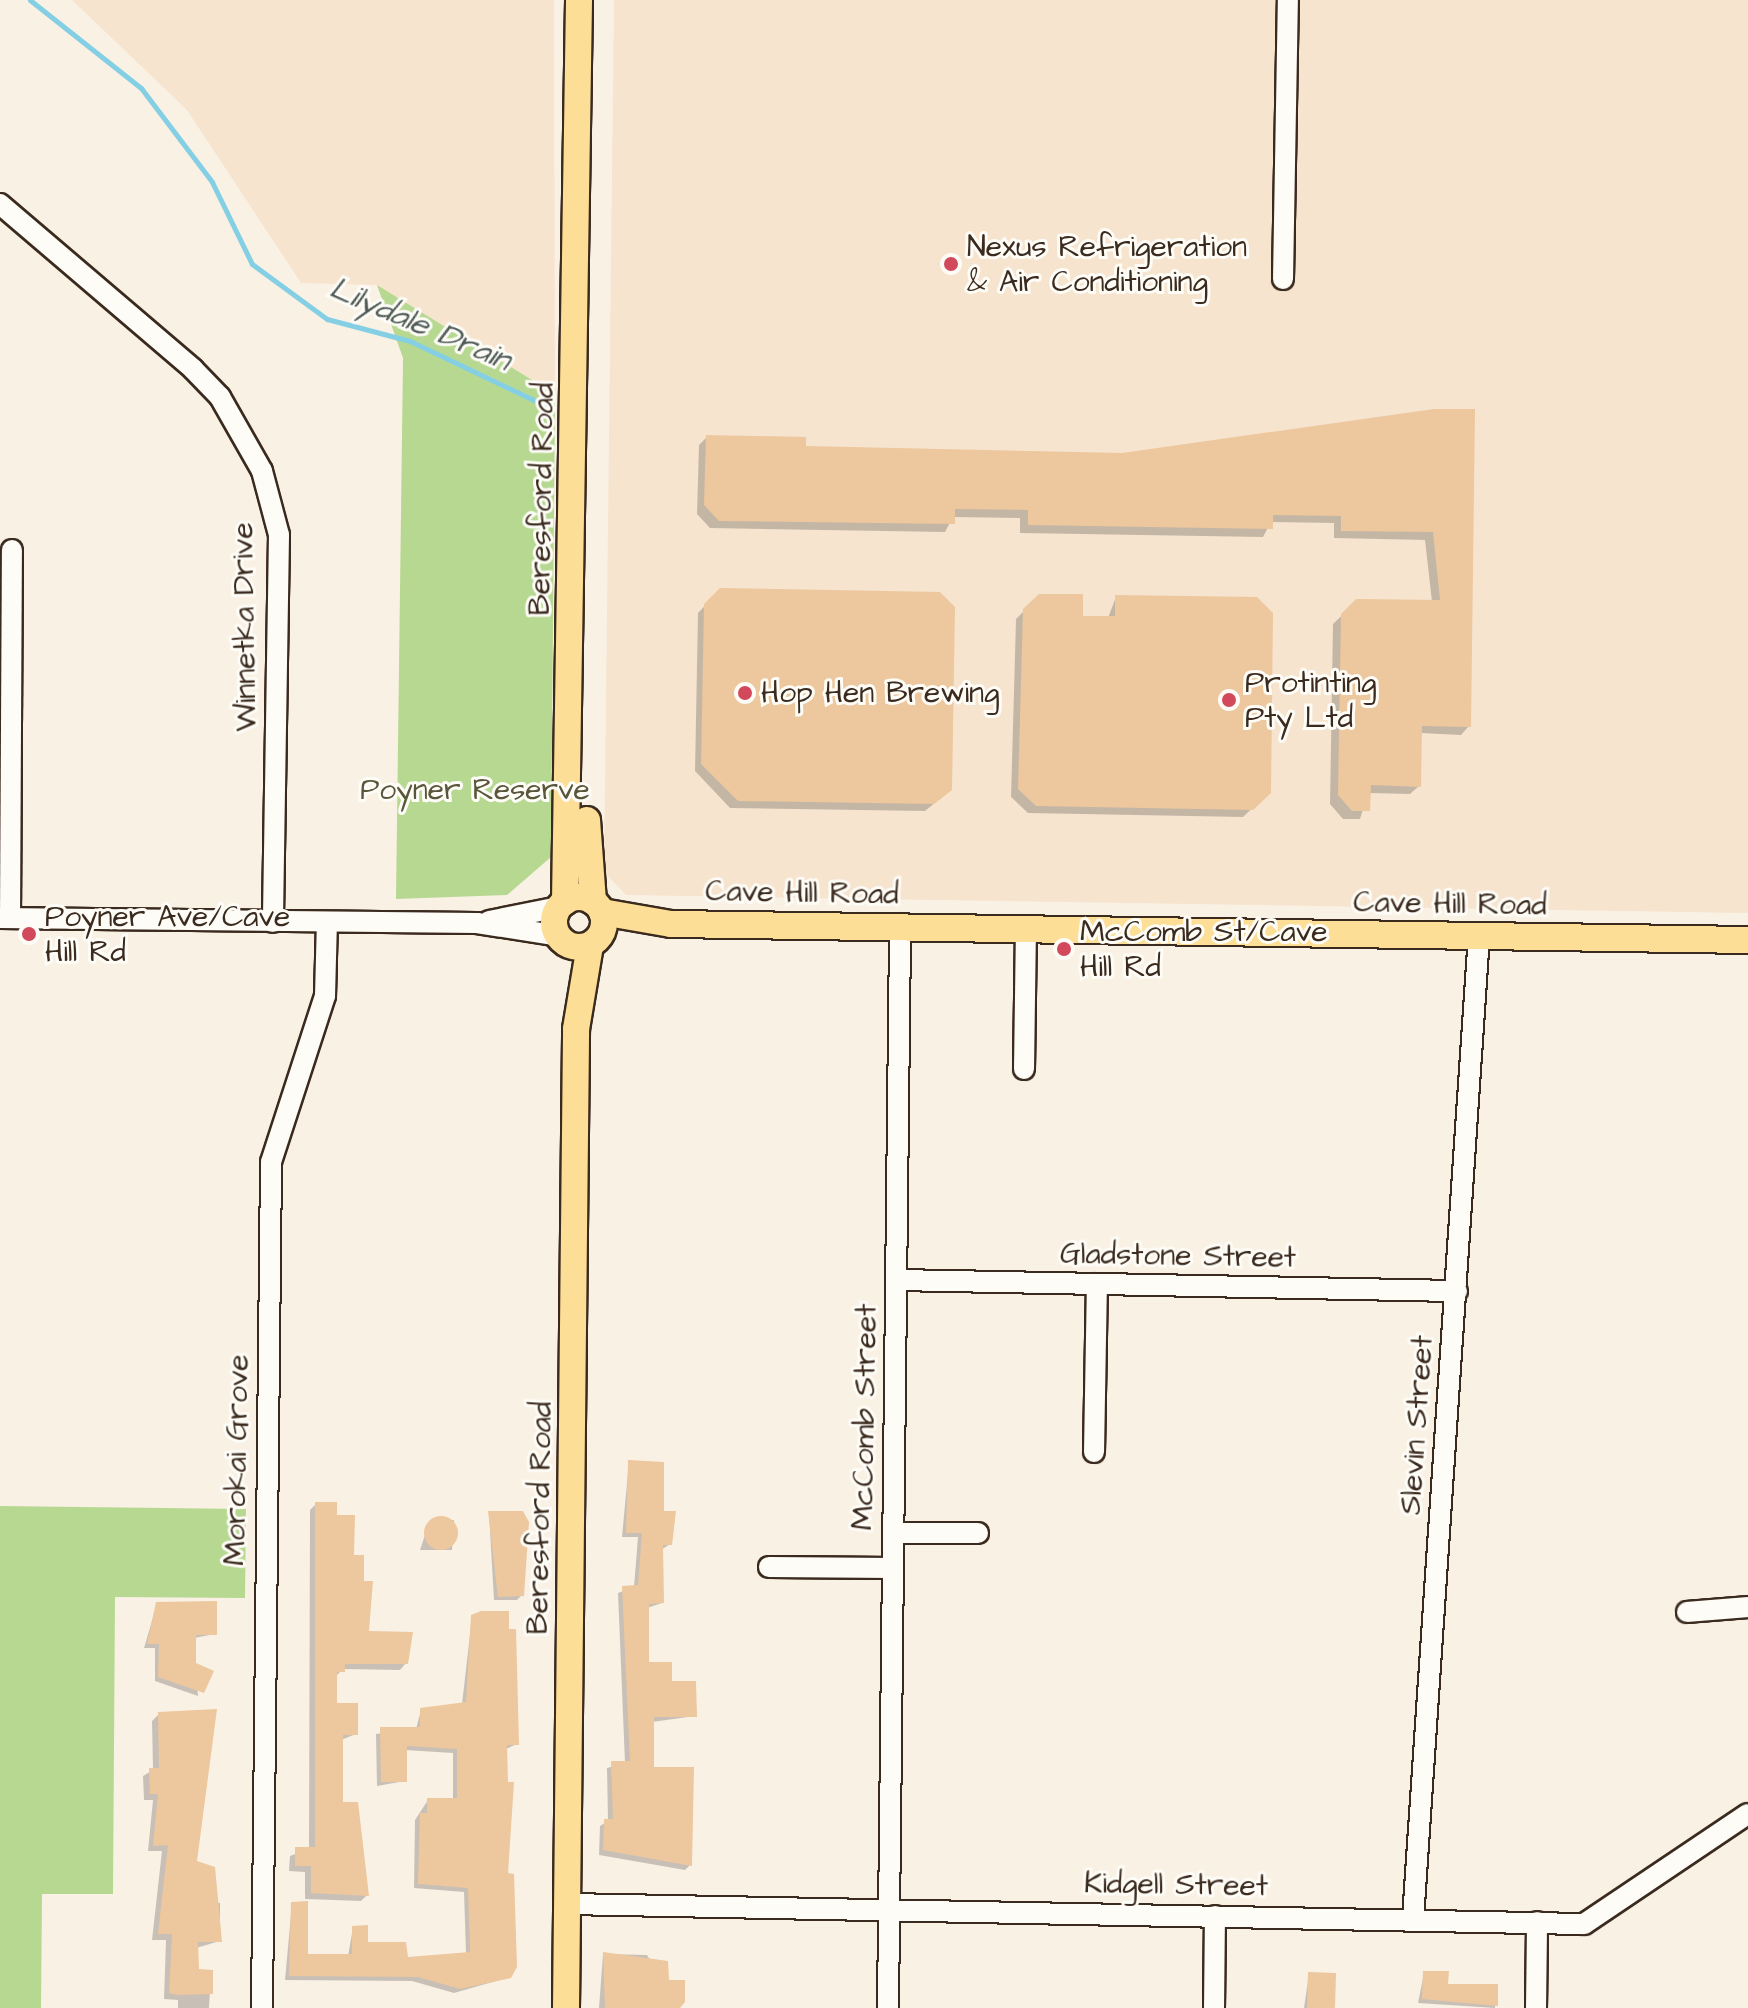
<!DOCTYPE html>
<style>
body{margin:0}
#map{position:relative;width:1748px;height:2008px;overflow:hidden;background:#faf1e5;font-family:"Architects Daughter",sans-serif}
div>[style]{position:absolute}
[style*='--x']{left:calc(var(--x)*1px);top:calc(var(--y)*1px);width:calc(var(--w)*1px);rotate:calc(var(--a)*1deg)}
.built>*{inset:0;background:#f6e4cf}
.green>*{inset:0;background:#b7d891}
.shadow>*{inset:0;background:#0003}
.stream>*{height:5px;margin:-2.5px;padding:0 2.5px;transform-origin:2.5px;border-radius:2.5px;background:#84cfe4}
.building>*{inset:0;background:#edc79d}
.round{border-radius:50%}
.roads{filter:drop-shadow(2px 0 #3b2a1e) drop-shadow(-2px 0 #3b2a1e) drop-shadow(0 2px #3b2a1e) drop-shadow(0 -2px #3b2a1e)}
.minor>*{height:20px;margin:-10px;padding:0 10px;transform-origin:10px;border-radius:10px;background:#fdfcf7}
.major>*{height:26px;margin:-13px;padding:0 13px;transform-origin:13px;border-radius:13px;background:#fdde96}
.major>.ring{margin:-13px;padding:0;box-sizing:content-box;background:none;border:26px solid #fdde96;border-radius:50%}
.dots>*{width:22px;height:22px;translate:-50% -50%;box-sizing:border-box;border:4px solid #fdfcf7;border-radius:50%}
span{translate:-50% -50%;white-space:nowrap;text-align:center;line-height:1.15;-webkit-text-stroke:6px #fdfcf7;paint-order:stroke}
.poi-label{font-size:30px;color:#3b2a1e}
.left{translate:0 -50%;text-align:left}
.street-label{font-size:30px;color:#3b2a1e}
.park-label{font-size:30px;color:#5a563b}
.water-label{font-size:32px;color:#515c59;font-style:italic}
</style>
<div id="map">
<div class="built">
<div style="clip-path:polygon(72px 0,554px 0,555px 394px,377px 285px,301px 283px,187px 110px)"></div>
<div style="clip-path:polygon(614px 0,1748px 0,1748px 913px,626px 895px,604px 872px)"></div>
</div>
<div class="green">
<div style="clip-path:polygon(377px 285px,555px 394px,551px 857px,507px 895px,396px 899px,403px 358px)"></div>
<div style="clip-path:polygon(0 1506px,246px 1509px,245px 1598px,115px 1597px,113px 1894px,42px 1894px,41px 2008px,0 2008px)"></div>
</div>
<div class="shadow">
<div style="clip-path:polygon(1473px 411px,1469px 726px,1461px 735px,1420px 733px,1419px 786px,1410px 794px,1368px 793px,1360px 819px,1343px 819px,1330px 804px,1333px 624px,1357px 601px,1432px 602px,1425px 540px,1334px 538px,1334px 523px,1271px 522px,1263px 537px,1020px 533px,1020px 518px,953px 517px,945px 532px,710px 528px,697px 514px,699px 445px,707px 437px,804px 448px,1122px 455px)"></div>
<div style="clip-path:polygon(720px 590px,942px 797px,925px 811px,730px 808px,695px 771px,698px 613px)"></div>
<div style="clip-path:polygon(1039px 596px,1081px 618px,1108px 618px,1116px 597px,1264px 797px,1243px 817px,1028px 813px,1011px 797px,1016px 619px)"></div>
<div style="clip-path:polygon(629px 1462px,662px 1513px,670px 1544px,661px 1550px,662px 1603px,647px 1608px,647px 1664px,695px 1716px,652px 1722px,652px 1769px,690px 1865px,685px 1870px,599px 1855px,600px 1826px,608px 1821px,607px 1768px,625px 1763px,618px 1593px,634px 1587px,638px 1537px,622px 1537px)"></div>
<div style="clip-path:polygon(316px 1504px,335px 1517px,352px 1557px,367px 1633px,406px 1663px,400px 1670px,343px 1669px,335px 1677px,335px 1705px,356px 1734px,341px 1740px,341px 1804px,367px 1895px,361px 1901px,305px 1899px,305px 1872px,289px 1871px,290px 1856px,309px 1849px,310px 1510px)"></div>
<div style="clip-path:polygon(489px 1513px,522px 1595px,517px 1600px,494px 1600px)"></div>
<div style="clip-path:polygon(430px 1520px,454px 1520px,452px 1550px,420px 1550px)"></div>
<div style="clip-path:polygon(157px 1604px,215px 1634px,194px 1638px,198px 1696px,155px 1681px,155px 1648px,144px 1648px)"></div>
<div style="clip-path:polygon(472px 1617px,517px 1744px,506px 1749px,510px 1977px,454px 1993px,412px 1981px,285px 1980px,292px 1904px,306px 1956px,348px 1956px,353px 1928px,366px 1944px,406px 1959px,466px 1954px,464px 1892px,414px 1888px,415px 1820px,428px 1800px,453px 1800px,453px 1753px,405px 1750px,405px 1781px,377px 1786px,376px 1734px,416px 1729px,421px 1710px,462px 1704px)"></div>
<div style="clip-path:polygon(159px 1714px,195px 1862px,212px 1903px,220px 1903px,220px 1941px,196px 1948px,197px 1971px,211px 1972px,209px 2008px,178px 2008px,178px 2000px,164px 1999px,166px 1940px,152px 1940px,162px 1851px,148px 1851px,153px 1800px,144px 1800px,143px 1776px,153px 1770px,152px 1721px)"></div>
<div style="clip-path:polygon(603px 1954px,647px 1955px,678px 2008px,599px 2008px)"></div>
<div style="clip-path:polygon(1424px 1973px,1446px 1986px,1496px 1986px,1495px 2008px,1418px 2003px)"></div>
<div style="clip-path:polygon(1309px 1974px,1333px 2008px,1304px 2008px)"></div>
</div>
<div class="stream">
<div style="--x:30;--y:0;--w:142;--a:38.4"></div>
<div style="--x:141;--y:88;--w:118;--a:52.9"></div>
<div style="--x:212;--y:182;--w:91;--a:64"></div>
<div style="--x:252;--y:264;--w:93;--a:36.3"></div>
<div style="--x:327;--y:319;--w:86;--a:14.8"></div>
<div style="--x:410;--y:341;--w:151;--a:25.5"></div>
</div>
<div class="building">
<div style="clip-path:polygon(1434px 409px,1475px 409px,1471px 727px,1422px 726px,1421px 787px,1371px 785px,1370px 811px,1352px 811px,1338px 795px,1341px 614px,1356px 599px,1440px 600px,1433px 532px,1341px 531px,1341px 516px,1273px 515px,1273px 529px,1028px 525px,1028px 510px,955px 509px,955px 524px,719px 521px,704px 505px,706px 435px,806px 437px,806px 446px,1122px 453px)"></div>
<div style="clip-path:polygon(720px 588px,940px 592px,955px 607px,952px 790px,934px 804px,738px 801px,701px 764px,704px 604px)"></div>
<div style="clip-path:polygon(1039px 594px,1083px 594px,1083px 616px,1115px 616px,1115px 595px,1257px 597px,1273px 613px,1271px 793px,1253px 810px,1036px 806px,1018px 789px,1023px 609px)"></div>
<div style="clip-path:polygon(628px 1460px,664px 1462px,664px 1511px,676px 1511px,672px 1545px,663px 1545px,664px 1603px,649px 1604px,649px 1662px,672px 1662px,672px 1681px,696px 1681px,697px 1717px,654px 1717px,654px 1767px,694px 1767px,692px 1866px,603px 1850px,604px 1819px,613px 1819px,611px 1761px,630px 1761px,622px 1586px,638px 1585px,642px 1533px,626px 1533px)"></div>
<div style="clip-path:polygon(315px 1502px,337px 1502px,337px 1515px,355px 1515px,354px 1555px,364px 1555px,364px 1581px,373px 1581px,369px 1631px,413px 1632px,408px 1664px,345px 1664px,345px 1672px,337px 1672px,337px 1703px,358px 1703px,358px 1735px,343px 1735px,343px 1802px,358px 1802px,369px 1896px,311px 1893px,311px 1866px,295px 1866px,295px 1847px,315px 1847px)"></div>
<div style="clip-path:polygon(488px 1511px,523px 1511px,529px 1522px,524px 1596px,498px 1597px)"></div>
<div class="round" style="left:424px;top:1516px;width:34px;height:34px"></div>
<div style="clip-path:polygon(217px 1601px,217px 1635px,196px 1635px,196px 1663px,214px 1671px,204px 1693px,158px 1677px,159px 1644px,147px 1644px,156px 1602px)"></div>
<div style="clip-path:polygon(481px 1611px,509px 1611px,509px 1629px,516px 1629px,519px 1745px,507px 1745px,508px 1782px,514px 1782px,508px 1873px,514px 1874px,517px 1967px,511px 1978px,460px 1989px,418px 1977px,289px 1976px,291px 1902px,308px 1901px,308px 1954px,352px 1954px,352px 1926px,368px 1925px,368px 1942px,406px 1942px,408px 1957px,470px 1952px,468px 1888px,418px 1884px,420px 1813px,427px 1813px,427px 1798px,457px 1798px,457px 1749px,407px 1746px,407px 1782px,381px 1782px,380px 1727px,420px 1727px,420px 1708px,466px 1702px,471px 1615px)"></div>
<div style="clip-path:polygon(217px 1709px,197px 1861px,215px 1867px,222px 1942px,198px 1942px,199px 1969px,213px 1970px,213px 1994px,177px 1995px,169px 1993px,172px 1934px,158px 1934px,168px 1845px,153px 1846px,158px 1794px,150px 1794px,149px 1768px,159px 1768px,158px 1712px)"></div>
<div style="clip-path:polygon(603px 1952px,668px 1961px,669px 1980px,685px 1980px,685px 2002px,680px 2008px,605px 2008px)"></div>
<div style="clip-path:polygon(1423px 1971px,1449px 1971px,1448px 1984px,1498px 1984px,1498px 2006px,1422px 1999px)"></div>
<div style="clip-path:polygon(1308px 1972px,1336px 1973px,1335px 2008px,1307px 2008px)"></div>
</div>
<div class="roads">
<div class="minor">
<div style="--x:0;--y:204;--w:254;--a:40.5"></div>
<div style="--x:193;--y:369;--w:39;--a:46"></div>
<div style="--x:220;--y:397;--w:85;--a:60.4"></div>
<div style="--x:262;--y:471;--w:66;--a:75.1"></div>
<div style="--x:279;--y:535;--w:387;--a:90.9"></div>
<div style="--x:1283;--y:279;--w:279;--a:-89"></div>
<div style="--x:0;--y:918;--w:477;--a:0.6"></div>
<div style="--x:477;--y:923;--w:83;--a:9"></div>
<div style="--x:10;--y:918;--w:368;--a:-89.7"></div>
<div style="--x:489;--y:921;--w:71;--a:-11.3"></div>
<div style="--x:1024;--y:1069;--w:140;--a:-89.2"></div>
<div style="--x:897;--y:1280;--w:560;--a:1.13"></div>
<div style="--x:1094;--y:1452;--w:168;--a:-89"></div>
<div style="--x:894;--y:1533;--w:84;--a:0"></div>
<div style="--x:769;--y:1567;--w:124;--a:0.5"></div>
<div style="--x:1687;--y:1612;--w:61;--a:-4.7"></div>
<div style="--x:568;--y:1904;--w:1016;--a:1.13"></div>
<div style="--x:1584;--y:1924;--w:197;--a:-33.9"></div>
<div style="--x:1413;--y:1919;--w:985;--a:-86.16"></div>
<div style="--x:262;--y:2008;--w:846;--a:-89.39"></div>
<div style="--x:271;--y:1162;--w:175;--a:-72"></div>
<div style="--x:325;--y:996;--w:74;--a:-88.5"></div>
<div style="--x:888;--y:2008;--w:1082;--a:-89.36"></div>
<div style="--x:1214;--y:2008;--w:92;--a:-89.4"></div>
<div style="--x:1536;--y:2008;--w:86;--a:-89.3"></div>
</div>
<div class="major">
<div style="--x:587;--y:820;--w:82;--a:85.8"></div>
<div class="ring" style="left:554px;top:897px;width:24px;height:24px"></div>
<div style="--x:565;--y:902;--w:902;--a:-89.11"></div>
<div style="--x:602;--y:912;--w:70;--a:9.9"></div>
<div style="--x:671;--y:924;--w:1077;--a:0.85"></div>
<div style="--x:566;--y:2008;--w:979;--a:-89.41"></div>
<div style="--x:576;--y:1029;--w:85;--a:-80.5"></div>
</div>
</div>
<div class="dots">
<div style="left:951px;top:264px;background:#d1495b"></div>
<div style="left:745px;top:693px;background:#d1495b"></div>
<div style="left:1229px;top:700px;background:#d1495b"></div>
<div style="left:29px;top:934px;background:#d1495b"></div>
<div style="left:1064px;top:949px;background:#d1495b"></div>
</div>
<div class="poi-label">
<span class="left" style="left:967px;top:264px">Nexus Refrigeration<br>&amp; Air Conditioning</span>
<span class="left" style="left:1245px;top:700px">Protinting<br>Pty Ltd</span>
<span class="left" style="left:761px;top:693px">Hop Hen Brewing</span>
<span class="left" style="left:45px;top:934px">Poyner Ave/Cave<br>Hill Rd</span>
<span class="left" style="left:1080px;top:949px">McComb St/Cave<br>Hill Rd</span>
</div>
<div class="street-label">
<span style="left:542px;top:499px;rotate:-89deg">Beresford Road</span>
<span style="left:245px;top:627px;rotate:-91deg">Winnetka Drive</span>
<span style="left:802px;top:893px;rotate:1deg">Cave Hill Road</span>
<span style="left:1450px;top:904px;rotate:1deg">Cave Hill Road</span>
<span style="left:1178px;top:1256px;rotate:1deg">Gladstone Street</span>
<span style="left:865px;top:1417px;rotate:-89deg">McComb Street</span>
<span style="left:1417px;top:1425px;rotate:-86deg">Slevin Street</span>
<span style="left:237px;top:1460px;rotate:-89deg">Morokai Grove</span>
<span style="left:540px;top:1518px;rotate:-89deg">Beresford Road</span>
<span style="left:1176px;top:1885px;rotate:1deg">Kidgell Street</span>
</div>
<div class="park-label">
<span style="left:475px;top:790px">Poyner Reserve</span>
</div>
<div class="water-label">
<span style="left:420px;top:325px;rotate:23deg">Lilydale Drain</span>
</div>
</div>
